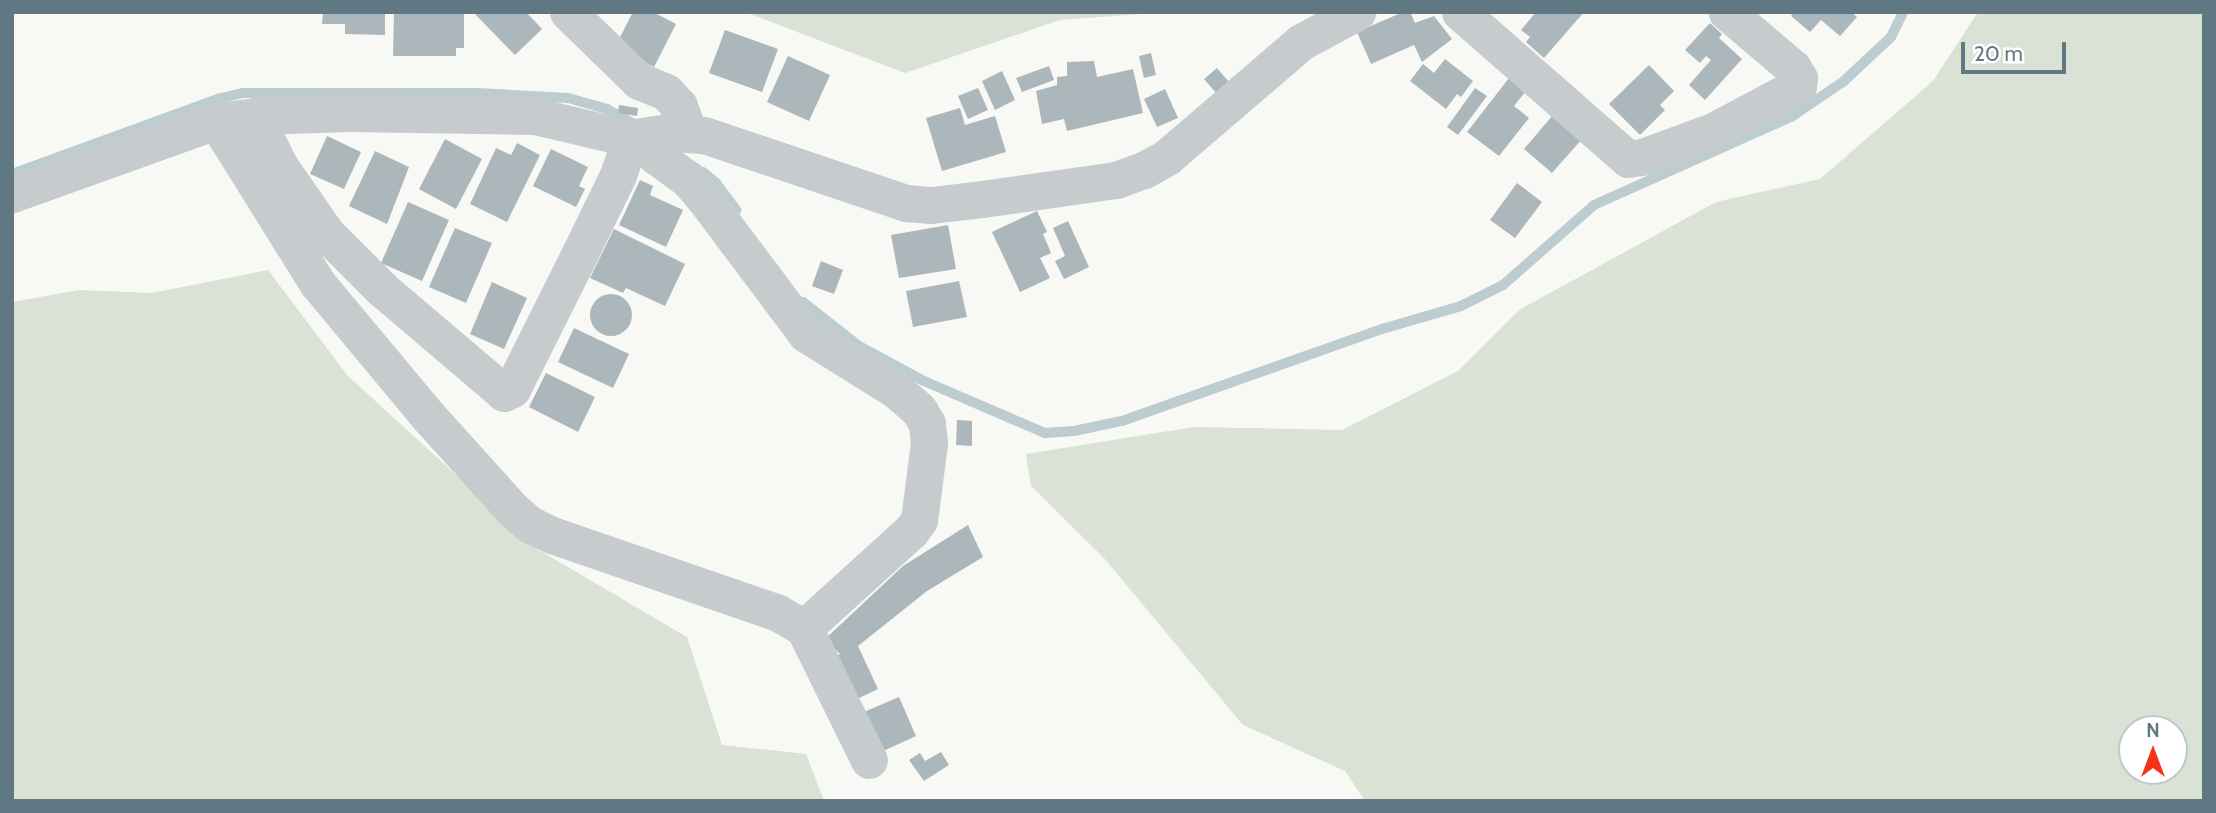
<!DOCTYPE html>
<style>
body{margin:0}
#map{position:relative;width:2216px;height:813px;overflow:hidden;background:#f8f8f5;font-family:Cabin,sans-serif}
div>[style]{position:absolute}
[style*='--x']{left:calc(var(--x)*1px);top:calc(var(--y)*1px);width:calc(var(--w)*1px);rotate:calc(var(--a)*1deg)}
.green>*{inset:0;background:#dae1d5}
.stream>*{height:10px;margin:-5px;padding:0 5px;transform-origin:5px;border-radius:5px;background:#bdcccf}
.building>*{inset:0;background:#abb7bb}
.round{border-radius:50%}
.minor>*{height:37px;margin:-18.5px;padding:0 18.5px;transform-origin:18.5px;border-radius:18.5px;background:#c6cbce}
span{translate:-50% -50%;white-space:nowrap;text-align:center;line-height:1.15;-webkit-text-stroke:7px #fff;paint-order:stroke}
.frame{position:absolute;inset:0;border:14px solid #607883;pointer-events:none}
.north{position:absolute;left:2118px;top:715px;width:70px;height:70px;box-sizing:border-box;background:#fff;border:2px solid #bfc9cd;border-radius:50%;rotate:0deg;font-size:19px;font-weight:700;line-height:28px;text-align:center;color:#607883}
.north::after{content:'';display:block;margin:auto;width:24px;height:32px;background:#f63217;clip-path:polygon(50% 0,100% 100%,50% 72%,0 100%)}
.scale{position:absolute;left:1961px;top:42px;width:105px;height:32px;box-sizing:border-box;border:4px solid #607883;border-top:0;padding-left:9px;font-size:21px;line-height:24px;white-space:nowrap;color:#607883;-webkit-text-stroke:5px #fff;paint-order:stroke}
</style>
<div id="map">
<div class="green">
<div style="clip-path:polygon(745px 12px,1167px 12px,1060px 20px,905px 73px)"></div>
<div style="clip-path:polygon(evenodd,1978px 12px,2204px 12px,2204px 801px,1365px 801px,1345px 771px,1243px 725px,1104px 558px,1031px 486px,1026px 454px,1194px 427px,1342px 430px,1458px 371px,1519px 310px,1716px 202px,1820px 179px,1933px 81px,1978px 12px,2132px 729px,2174px 729px,2174px 771px,2132px 771px,2132px 729px)"></div>
<div style="clip-path:polygon(268px 270px,347px 375px,467px 485px,520px 539px,687px 637px,722px 745px,806px 754px,824px 801px,12px 801px,12px 302px,80px 290px,152px 293px)"></div>
</div>
<div class="stream">
<div style="--x:703;--y:172;--w:17;--a:40"></div>
<div style="--x:716;--y:183;--w:34;--a:53"></div>
<div style="--x:12;--y:174;--w:222;--a:-20"></div>
<div style="--x:221;--y:98;--w:23;--a:-13"></div>
<div style="--x:243;--y:93;--w:234;--a:0"></div>
<div style="--x:477;--y:93;--w:91;--a:3.1"></div>
<div style="--x:568;--y:98;--w:41;--a:15.8"></div>
<div style="--x:607;--y:109;--w:29;--a:29"></div>
<div style="--x:803;--y:302;--w:71;--a:38.2"></div>
<div style="--x:859;--y:346;--w:74;--a:28.3"></div>
<div style="--x:924;--y:381;--w:132;--a:23.3"></div>
<div style="--x:1045;--y:433;--w:29;--a:-4"></div>
<div style="--x:1074;--y:431;--w:49;--a:-11.8"></div>
<div style="--x:1122;--y:421;--w:276;--a:-19.5"></div>
<div style="--x:1382;--y:329;--w:82;--a:-16.2"></div>
<div style="--x:1461;--y:306;--w:47;--a:-26.6"></div>
<div style="--x:1503;--y:285;--w:121;--a:-41.3"></div>
<div style="--x:1594;--y:205;--w:216;--a:-24.1"></div>
<div style="--x:1791;--y:117;--w:64;--a:-34.2"></div>
<div style="--x:1844;--y:81;--w:64;--a:-43.1"></div>
<div style="--x:1891;--y:37;--w:28;--a:-64"></div>
</div>
<div class="building">
<div style="clip-path:polygon(323px 12px,385px 12px,385px 35px,345px 34px,345px 24px,322px 24px)"></div>
<div style="clip-path:polygon(394px 12px,464px 13px,464px 48px,456px 48px,456px 56px,393px 56px)"></div>
<div style="clip-path:polygon(473px 12px,526px 12px,542px 29px,515px 55px)"></div>
<div style="clip-path:polygon(633px 12px,653px 12px,676px 24px,654px 67px,615px 47px)"></div>
<div style="clip-path:polygon(1403px 12px,1410px 12px,1415px 23px,1434px 16px,1452px 39px,1422px 62px,1414px 45px,1371px 64px,1357px 32px)"></div>
<div style="clip-path:polygon(1536px 12px,1584px 12px,1544px 58px,1526px 42px,1530px 37px,1521px 30px)"></div>
<div style="clip-path:polygon(1794px 12px,1851px 12px,1857px 17px,1840px 36px,1821px 20px,1810px 32px,1791px 16px)"></div>
<div style="clip-path:polygon(1710px 23px,1722px 34px,1719px 38px,1742px 59px,1705px 100px,1689px 85px,1711px 60px,1706px 56px,1700px 63px,1685px 50px)"></div>
<div style="clip-path:polygon(725px 30px,778px 49px,762px 92px,709px 73px)"></div>
<div style="clip-path:polygon(1151px 53px,1156px 75px,1144px 78px,1139px 56px)"></div>
<div style="clip-path:polygon(788px 56px,830px 75px,809px 121px,767px 102px)"></div>
<div style="clip-path:polygon(1445px 59px,1473px 81px,1461px 97px,1457px 94px,1446px 109px,1410px 81px,1423px 64px,1434px 73px)"></div>
<div style="clip-path:polygon(1094px 61px,1097px 77px,1133px 69px,1143px 113px,1067px 131px,1064px 119px,1042px 124px,1036px 91px,1057px 85px,1057px 77px,1067px 76px,1067px 62px)"></div>
<div style="clip-path:polygon(1649px 65px,1674px 91px,1660px 105px,1665px 110px,1640px 135px,1609px 104px)"></div>
<div style="clip-path:polygon(1049px 66px,1054px 80px,1022px 92px,1016px 78px)"></div>
<div style="clip-path:polygon(1217px 68px,1229px 82px,1216px 93px,1204px 79px)"></div>
<div style="clip-path:polygon(1002px 71px,1015px 100px,995px 110px,982px 81px)"></div>
<div style="clip-path:polygon(1509px 78px,1526px 91px,1514px 106px,1529px 118px,1499px 156px,1467px 132px)"></div>
<div style="clip-path:polygon(978px 88px,988px 110px,968px 119px,958px 96px)"></div>
<div style="clip-path:polygon(1475px 88px,1487px 96px,1458px 135px,1447px 127px)"></div>
<div style="clip-path:polygon(1165px 89px,1178px 118px,1157px 127px,1144px 99px)"></div>
<div style="clip-path:polygon(619px 105px,638px 108px,637px 116px,618px 113px)"></div>
<div style="clip-path:polygon(960px 108px,965px 125px,995px 116px,1006px 152px,942px 171px,926px 118px)"></div>
<div style="clip-path:polygon(1553px 115px,1582px 139px,1552px 173px,1524px 149px)"></div>
<div style="clip-path:polygon(327px 136px,361px 152px,344px 189px,310px 174px)"></div>
<div style="clip-path:polygon(445px 139px,482px 159px,456px 209px,419px 189px)"></div>
<div style="clip-path:polygon(517px 143px,540px 155px,507px 222px,470px 204px,496px 148px,511px 155px)"></div>
<div style="clip-path:polygon(551px 149px,588px 167px,579px 186px,585px 189px,576px 207px,533px 186px)"></div>
<div style="clip-path:polygon(375px 151px,409px 167px,387px 224px,349px 206px)"></div>
<div style="clip-path:polygon(640px 180px,653px 186px,650px 195px,683px 210px,666px 247px,619px 225px)"></div>
<div style="clip-path:polygon(1517px 183px,1542px 202px,1515px 238px,1490px 220px)"></div>
<div style="clip-path:polygon(408px 202px,449px 220px,422px 281px,381px 263px)"></div>
<div style="clip-path:polygon(1037px 211px,1047px 232px,1043px 234px,1051px 253px,1040px 258px,1050px 278px,1020px 292px,992px 232px)"></div>
<div style="clip-path:polygon(1068px 221px,1089px 267px,1064px 279px,1055px 261px,1065px 256px,1053px 228px)"></div>
<div style="clip-path:polygon(948px 225px,956px 269px,899px 278px,891px 235px)"></div>
<div style="clip-path:polygon(455px 228px,492px 243px,466px 303px,429px 287px)"></div>
<div style="clip-path:polygon(614px 229px,685px 264px,665px 306px,626px 288px,623px 293px,590px 278px)"></div>
<div style="clip-path:polygon(821px 261px,843px 270px,834px 294px,812px 286px)"></div>
<div style="clip-path:polygon(959px 281px,967px 317px,913px 327px,906px 291px)"></div>
<div style="clip-path:polygon(492px 282px,527px 298px,504px 349px,470px 334px)"></div>
<div class="round" style="left:590px;top:294px;width:42px;height:42px"></div>
<div style="clip-path:polygon(574px 328px,629px 354px,613px 388px,558px 362px)"></div>
<div style="clip-path:polygon(546px 373px,595px 397px,578px 432px,529px 407px)"></div>
<div style="clip-path:polygon(957px 420px,972px 421px,972px 446px,956px 445px)"></div>
<div style="clip-path:polygon(968px 525px,983px 557px,927px 591px,858px 646px,878px 689px,855px 700px,835px 657px,840px 654px,824px 640px,903px 566px)"></div>
<div style="clip-path:polygon(899px 697px,916px 736px,881px 752px,864px 712px)"></div>
<div style="clip-path:polygon(941px 752px,949px 765px,924px 781px,909px 760px,920px 753px,925px 761px)"></div>
</div>
<div class="minor">
<div style="--x:568;--y:12;--w:99;--a:44.2"></div>
<div style="--x:639;--y:81;--w:29;--a:22"></div>
<div style="--x:666;--y:92;--w:19;--a:47"></div>
<div style="--x:679;--y:106;--w:30;--a:70"></div>
<div style="--x:1460;--y:12;--w:223;--a:41.2"></div>
<div style="--x:1628;--y:159;--w:14;--a:-8"></div>
<div style="--x:1642;--y:157;--w:76;--a:-20.1"></div>
<div style="--x:1713;--y:131;--w:96;--a:-27.9"></div>
<div style="--x:1798;--y:86;--w:8;--a:-83"></div>
<div style="--x:1799;--y:78;--w:12;--a:-121"></div>
<div style="--x:1793;--y:68;--w:87;--a:-139.7"></div>
<div style="--x:255;--y:116;--w:55;--a:63.9"></div>
<div style="--x:279;--y:165;--w:83;--a:55.3"></div>
<div style="--x:326;--y:233;--w:79;--a:45"></div>
<div style="--x:382;--y:289;--w:160;--a:40.4"></div>
<div style="--x:504;--y:393;--w:9;--a:-27"></div>
<div style="--x:512;--y:389;--w:152;--a:-63.4"></div>
<div style="--x:580;--y:253;--w:87;--a:-64"></div>
<div style="--x:618;--y:175;--w:39;--a:-71"></div>
<div style="--x:216;--y:121;--w:192;--a:58"></div>
<div style="--x:318;--y:284;--w:172;--a:50.2"></div>
<div style="--x:428;--y:416;--w:127;--a:47.9"></div>
<div style="--x:513;--y:510;--w:21;--a:41"></div>
<div style="--x:529;--y:524;--w:25;--a:26"></div>
<div style="--x:552;--y:535;--w:239;--a:19"></div>
<div style="--x:778;--y:613;--w:30;--a:30"></div>
<div style="--x:804;--y:628;--w:147;--a:63.8"></div>
<div style="--x:639;--y:138;--w:25;--a:47"></div>
<div style="--x:656;--y:156;--w:39;--a:36"></div>
<div style="--x:688;--y:179;--w:25;--a:50"></div>
<div style="--x:704;--y:198;--w:170;--a:53.1"></div>
<div style="--x:806;--y:334;--w:106;--a:31.9"></div>
<div style="--x:896;--y:390;--w:30;--a:41"></div>
<div style="--x:919;--y:410;--w:16;--a:60"></div>
<div style="--x:927;--y:424;--w:19;--a:84"></div>
<div style="--x:929;--y:443;--w:78;--a:97.4"></div>
<div style="--x:919;--y:520;--w:14;--a:126"></div>
<div style="--x:911;--y:531;--w:144;--a:137.8"></div>
<div style="--x:12;--y:194;--w:217;--a:-19.7"></div>
<div style="--x:216;--y:121;--w:39;--a:-7"></div>
<div style="--x:255;--y:116;--w:95;--a:-1.8"></div>
<div style="--x:350;--y:113;--w:185;--a:0.9"></div>
<div style="--x:535;--y:116;--w:97;--a:13.2"></div>
<div style="--x:629;--y:138;--w:37;--a:-9"></div>
<div style="--x:666;--y:132;--w:38;--a:5"></div>
<div style="--x:704;--y:135;--w:213;--a:18.6"></div>
<div style="--x:906;--y:203;--w:25;--a:5"></div>
<div style="--x:931;--y:205;--w:51;--a:-6.7"></div>
<div style="--x:982;--y:199;--w:135;--a:-8.1"></div>
<div style="--x:1116;--y:180;--w:30;--a:-20"></div>
<div style="--x:1144;--y:170;--w:26;--a:-29"></div>
<div style="--x:1167;--y:157;--w:177;--a:-40.6"></div>
<div style="--x:1301;--y:42;--w:64;--a:-28.2"></div>
</div>
<div class="frame"></div>
<div class="north">N</div>
<div class="scale">20 m</div>
</div>
